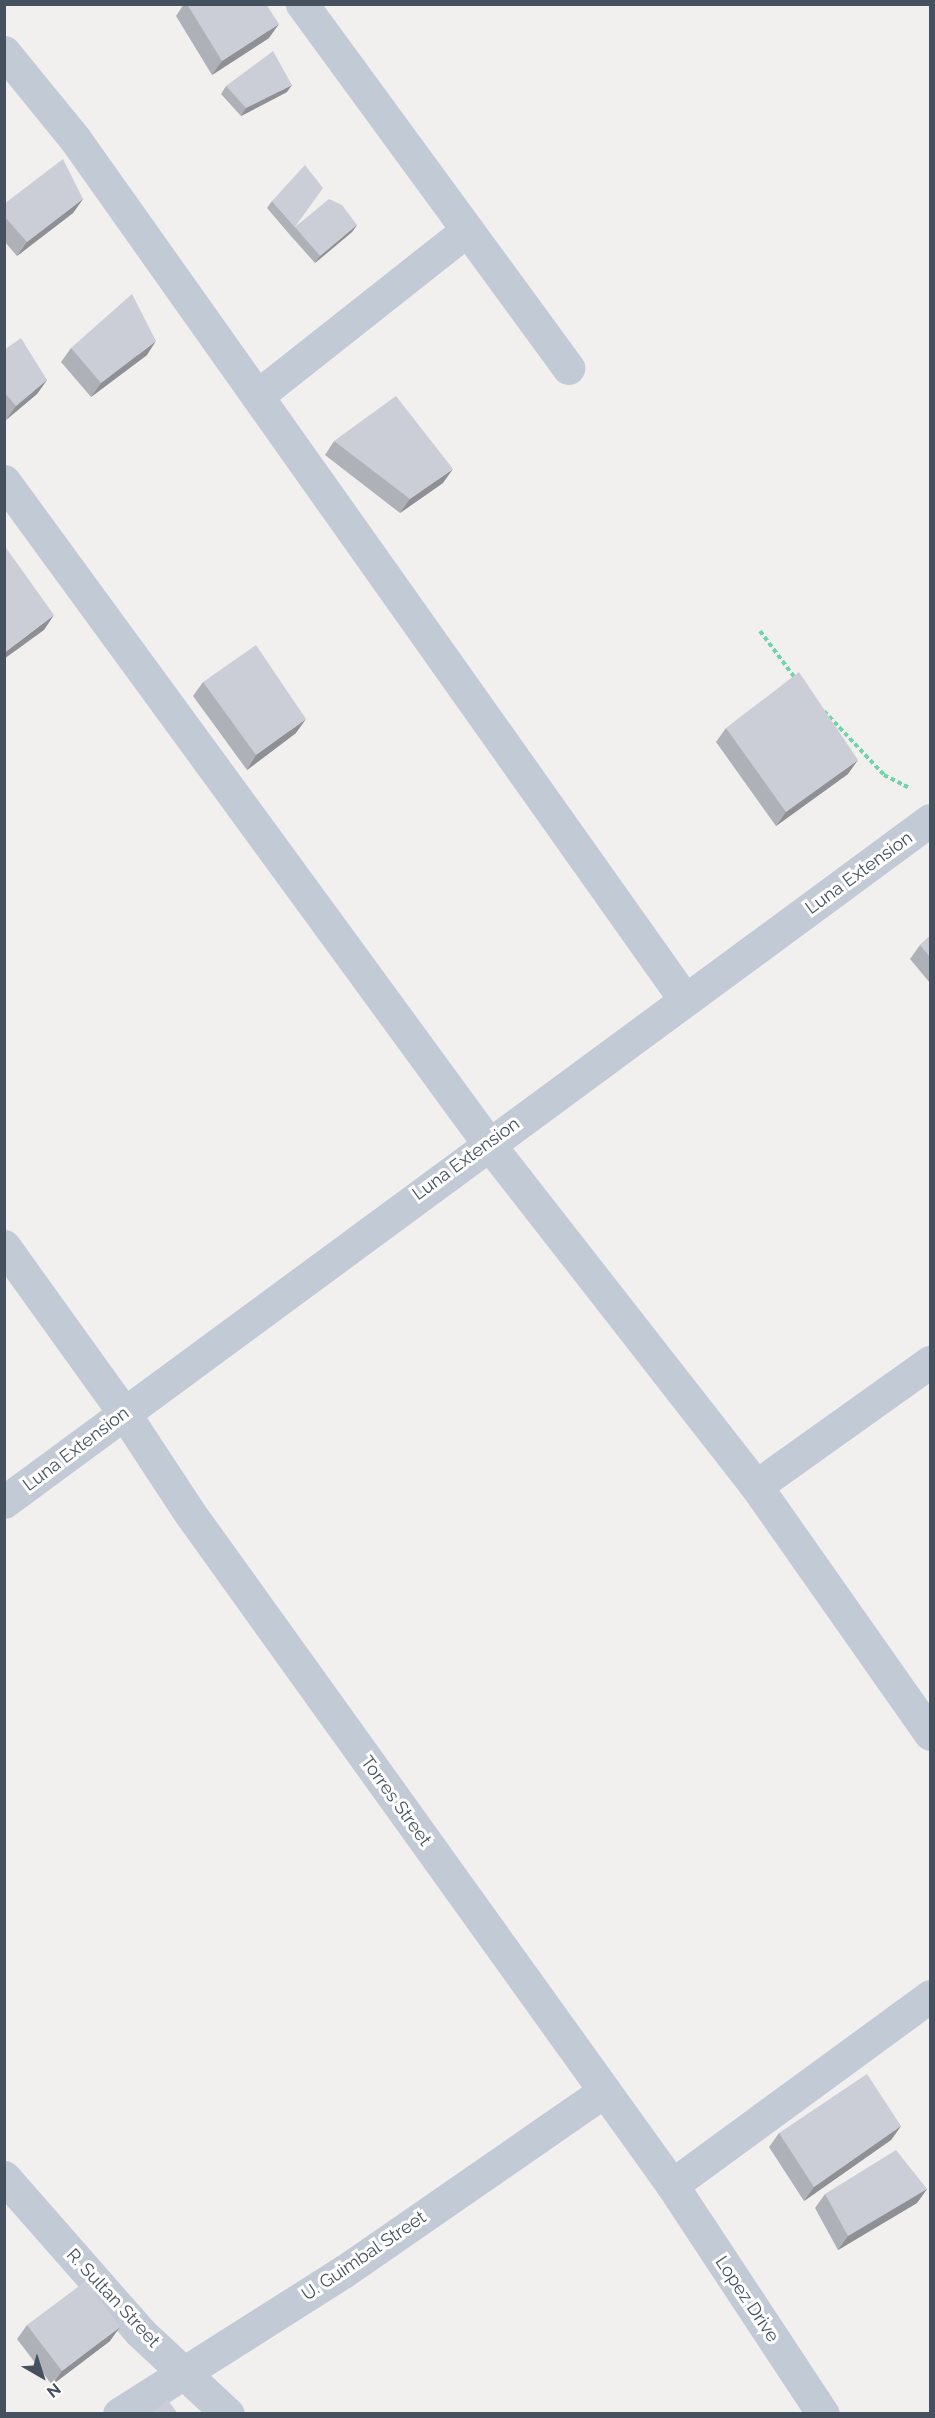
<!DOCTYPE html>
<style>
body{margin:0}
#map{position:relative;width:935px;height:2418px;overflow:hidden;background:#f2f0ef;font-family:Raleway,sans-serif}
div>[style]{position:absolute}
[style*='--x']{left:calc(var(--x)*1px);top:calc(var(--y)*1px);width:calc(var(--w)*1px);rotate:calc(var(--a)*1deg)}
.path>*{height:4px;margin-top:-2px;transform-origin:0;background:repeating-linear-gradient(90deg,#6ed5ab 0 4.5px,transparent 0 7.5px)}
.minor>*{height:33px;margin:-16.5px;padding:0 16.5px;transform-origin:16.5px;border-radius:16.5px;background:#c2cad6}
.wall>*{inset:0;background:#afb1b8}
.shaded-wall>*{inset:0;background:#8e9096}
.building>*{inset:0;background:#cbced6}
span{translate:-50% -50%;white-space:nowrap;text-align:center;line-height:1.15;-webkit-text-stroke:6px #fff;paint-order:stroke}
.street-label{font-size:18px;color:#46515f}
.frame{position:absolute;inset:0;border:6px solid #46515f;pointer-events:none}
.north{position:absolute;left:12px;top:2346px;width:60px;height:60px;-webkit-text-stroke:4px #fff;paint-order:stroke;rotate:141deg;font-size:16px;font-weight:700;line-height:24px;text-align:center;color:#46515f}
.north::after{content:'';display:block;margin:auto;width:21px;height:27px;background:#46515f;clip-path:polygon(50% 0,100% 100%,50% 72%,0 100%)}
</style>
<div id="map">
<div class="path">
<div style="--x:760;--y:631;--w:59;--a:53.3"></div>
<div style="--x:824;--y:711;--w:88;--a:46.8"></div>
<div style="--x:884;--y:775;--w:30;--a:27"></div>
</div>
<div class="minor">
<div style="--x:302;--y:4;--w:451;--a:53.8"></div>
<div style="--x:4;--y:52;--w:112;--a:50.8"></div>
<div style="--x:75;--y:139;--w:1055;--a:54.68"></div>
<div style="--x:257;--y:396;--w:268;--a:-38.3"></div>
<div style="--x:4;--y:481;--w:820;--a:53.83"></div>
<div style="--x:488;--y:1143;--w:435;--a:52"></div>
<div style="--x:756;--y:1486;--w:303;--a:54.9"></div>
<div style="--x:4;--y:1246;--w:206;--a:54.3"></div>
<div style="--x:124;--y:1413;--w:118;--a:56.7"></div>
<div style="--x:189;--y:1512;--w:828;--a:54.33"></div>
<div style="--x:672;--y:2185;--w:274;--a:56.6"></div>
<div style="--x:756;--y:1486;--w:214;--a:-35.5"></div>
<div style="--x:4;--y:1502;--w:1150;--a:-36.37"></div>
<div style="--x:4;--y:2177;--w:206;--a:48.7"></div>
<div style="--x:140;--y:2332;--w:120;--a:43"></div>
<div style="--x:672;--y:2185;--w:320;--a:-36.2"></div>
<div style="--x:119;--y:2414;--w:265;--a:-32.4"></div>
<div style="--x:343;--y:2272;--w:318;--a:-34.7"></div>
</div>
<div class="wall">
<div style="clip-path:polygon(184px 4px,266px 4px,269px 38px,212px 75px,176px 16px)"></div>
<div style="clip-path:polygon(226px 86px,287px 92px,241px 116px,221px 94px)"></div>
<div style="clip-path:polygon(83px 199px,73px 213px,17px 256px,4px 241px,4px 204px)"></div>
<div style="clip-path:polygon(272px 201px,295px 227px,357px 225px,352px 232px,315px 263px,290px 235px,292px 232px,290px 235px,267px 208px)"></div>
<div style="clip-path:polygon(71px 348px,147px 355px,91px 397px,61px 362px)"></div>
<div style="clip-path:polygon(4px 350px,47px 380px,37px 394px,6px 420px,4px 418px)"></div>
<div style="clip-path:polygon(334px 441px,443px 483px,400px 513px,325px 455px)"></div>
<div style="clip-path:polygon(203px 682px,296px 733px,247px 770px,193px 696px)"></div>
<div style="clip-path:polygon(726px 728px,848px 774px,776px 826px,716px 742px)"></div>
<div style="clip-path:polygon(930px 936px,930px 983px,910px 959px,920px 945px)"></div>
<div style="clip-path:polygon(901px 2126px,891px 2140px,804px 2201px,769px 2147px,779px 2133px)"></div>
<div style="clip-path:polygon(927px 2189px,917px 2203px,838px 2250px,815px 2208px,825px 2194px)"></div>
<div style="clip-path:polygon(27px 2325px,110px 2341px,52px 2385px,17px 2339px)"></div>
</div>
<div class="shaded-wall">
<div style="clip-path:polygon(279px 24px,269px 38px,212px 75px,222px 61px)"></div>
<div style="clip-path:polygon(292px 85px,287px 92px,241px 116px,246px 108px)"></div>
<div style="clip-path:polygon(83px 199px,73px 213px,17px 256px,27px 242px)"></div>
<div style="clip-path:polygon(357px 225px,352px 232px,315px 263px,320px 256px)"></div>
<div style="clip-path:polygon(156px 341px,147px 355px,91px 397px,101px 383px)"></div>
<div style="clip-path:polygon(47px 380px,37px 394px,6px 420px,16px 406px)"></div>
<div style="clip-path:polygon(453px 469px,443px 483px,400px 513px,410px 499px)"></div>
<div style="clip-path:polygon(54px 615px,44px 630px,4px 659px,4px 653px)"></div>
<div style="clip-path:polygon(306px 719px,296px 733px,247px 770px,256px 755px)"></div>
<div style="clip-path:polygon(858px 760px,848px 774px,776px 826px,786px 812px)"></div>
<div style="clip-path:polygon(901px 2126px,891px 2140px,804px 2201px,814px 2187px)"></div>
<div style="clip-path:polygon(927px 2189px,917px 2203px,838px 2250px,848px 2236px)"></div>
<div style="clip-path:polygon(120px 2327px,110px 2341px,52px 2385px,62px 2371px)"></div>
</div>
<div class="building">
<div style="clip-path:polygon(187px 4px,266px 4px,279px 24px,222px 61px)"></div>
<div style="clip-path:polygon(273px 51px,292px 85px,246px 108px,226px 86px)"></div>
<div style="clip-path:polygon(63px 159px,83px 199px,27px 242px,4px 216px,4px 204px)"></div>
<div style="clip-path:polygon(305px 165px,323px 188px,295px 227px,272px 201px)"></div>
<div style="clip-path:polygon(329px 199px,342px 205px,357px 225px,320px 256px,295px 227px)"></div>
<div style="clip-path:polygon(132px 294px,156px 341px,101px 383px,71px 348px)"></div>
<div style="clip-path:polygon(21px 338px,47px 380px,16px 406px,4px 392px,4px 350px)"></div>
<div style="clip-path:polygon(396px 396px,453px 469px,410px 499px,334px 441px)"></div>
<div style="clip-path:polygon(4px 545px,54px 615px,4px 653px)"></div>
<div style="clip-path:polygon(256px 645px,306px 719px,256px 755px,203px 682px)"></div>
<div style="clip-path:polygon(799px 672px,858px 760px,786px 812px,726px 728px)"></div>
<div style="clip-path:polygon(930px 936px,930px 957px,920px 945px)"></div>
<div style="clip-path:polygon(867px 2074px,901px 2126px,814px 2187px,779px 2133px)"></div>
<div style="clip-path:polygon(896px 2150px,927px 2189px,848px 2236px,825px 2194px)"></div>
<div style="clip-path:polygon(86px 2281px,120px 2327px,62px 2371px,27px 2325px)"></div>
<div style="clip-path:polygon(168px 2400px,178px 2414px,150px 2414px)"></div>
</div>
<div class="street-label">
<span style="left:859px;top:873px;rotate:-36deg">Luna Extension</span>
<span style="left:466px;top:1159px;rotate:-36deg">Luna Extension</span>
<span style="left:76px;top:1449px;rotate:-37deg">Luna Extension</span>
<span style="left:396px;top:1801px;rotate:54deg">Torres Street</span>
<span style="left:364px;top:2256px;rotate:-34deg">U. Guimbal Street</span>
<span style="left:113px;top:2298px;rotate:47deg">R. Sultan Street</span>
<span style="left:747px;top:2299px;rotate:56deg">Lopez Drive</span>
</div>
<div class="frame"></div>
<div class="north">N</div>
</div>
